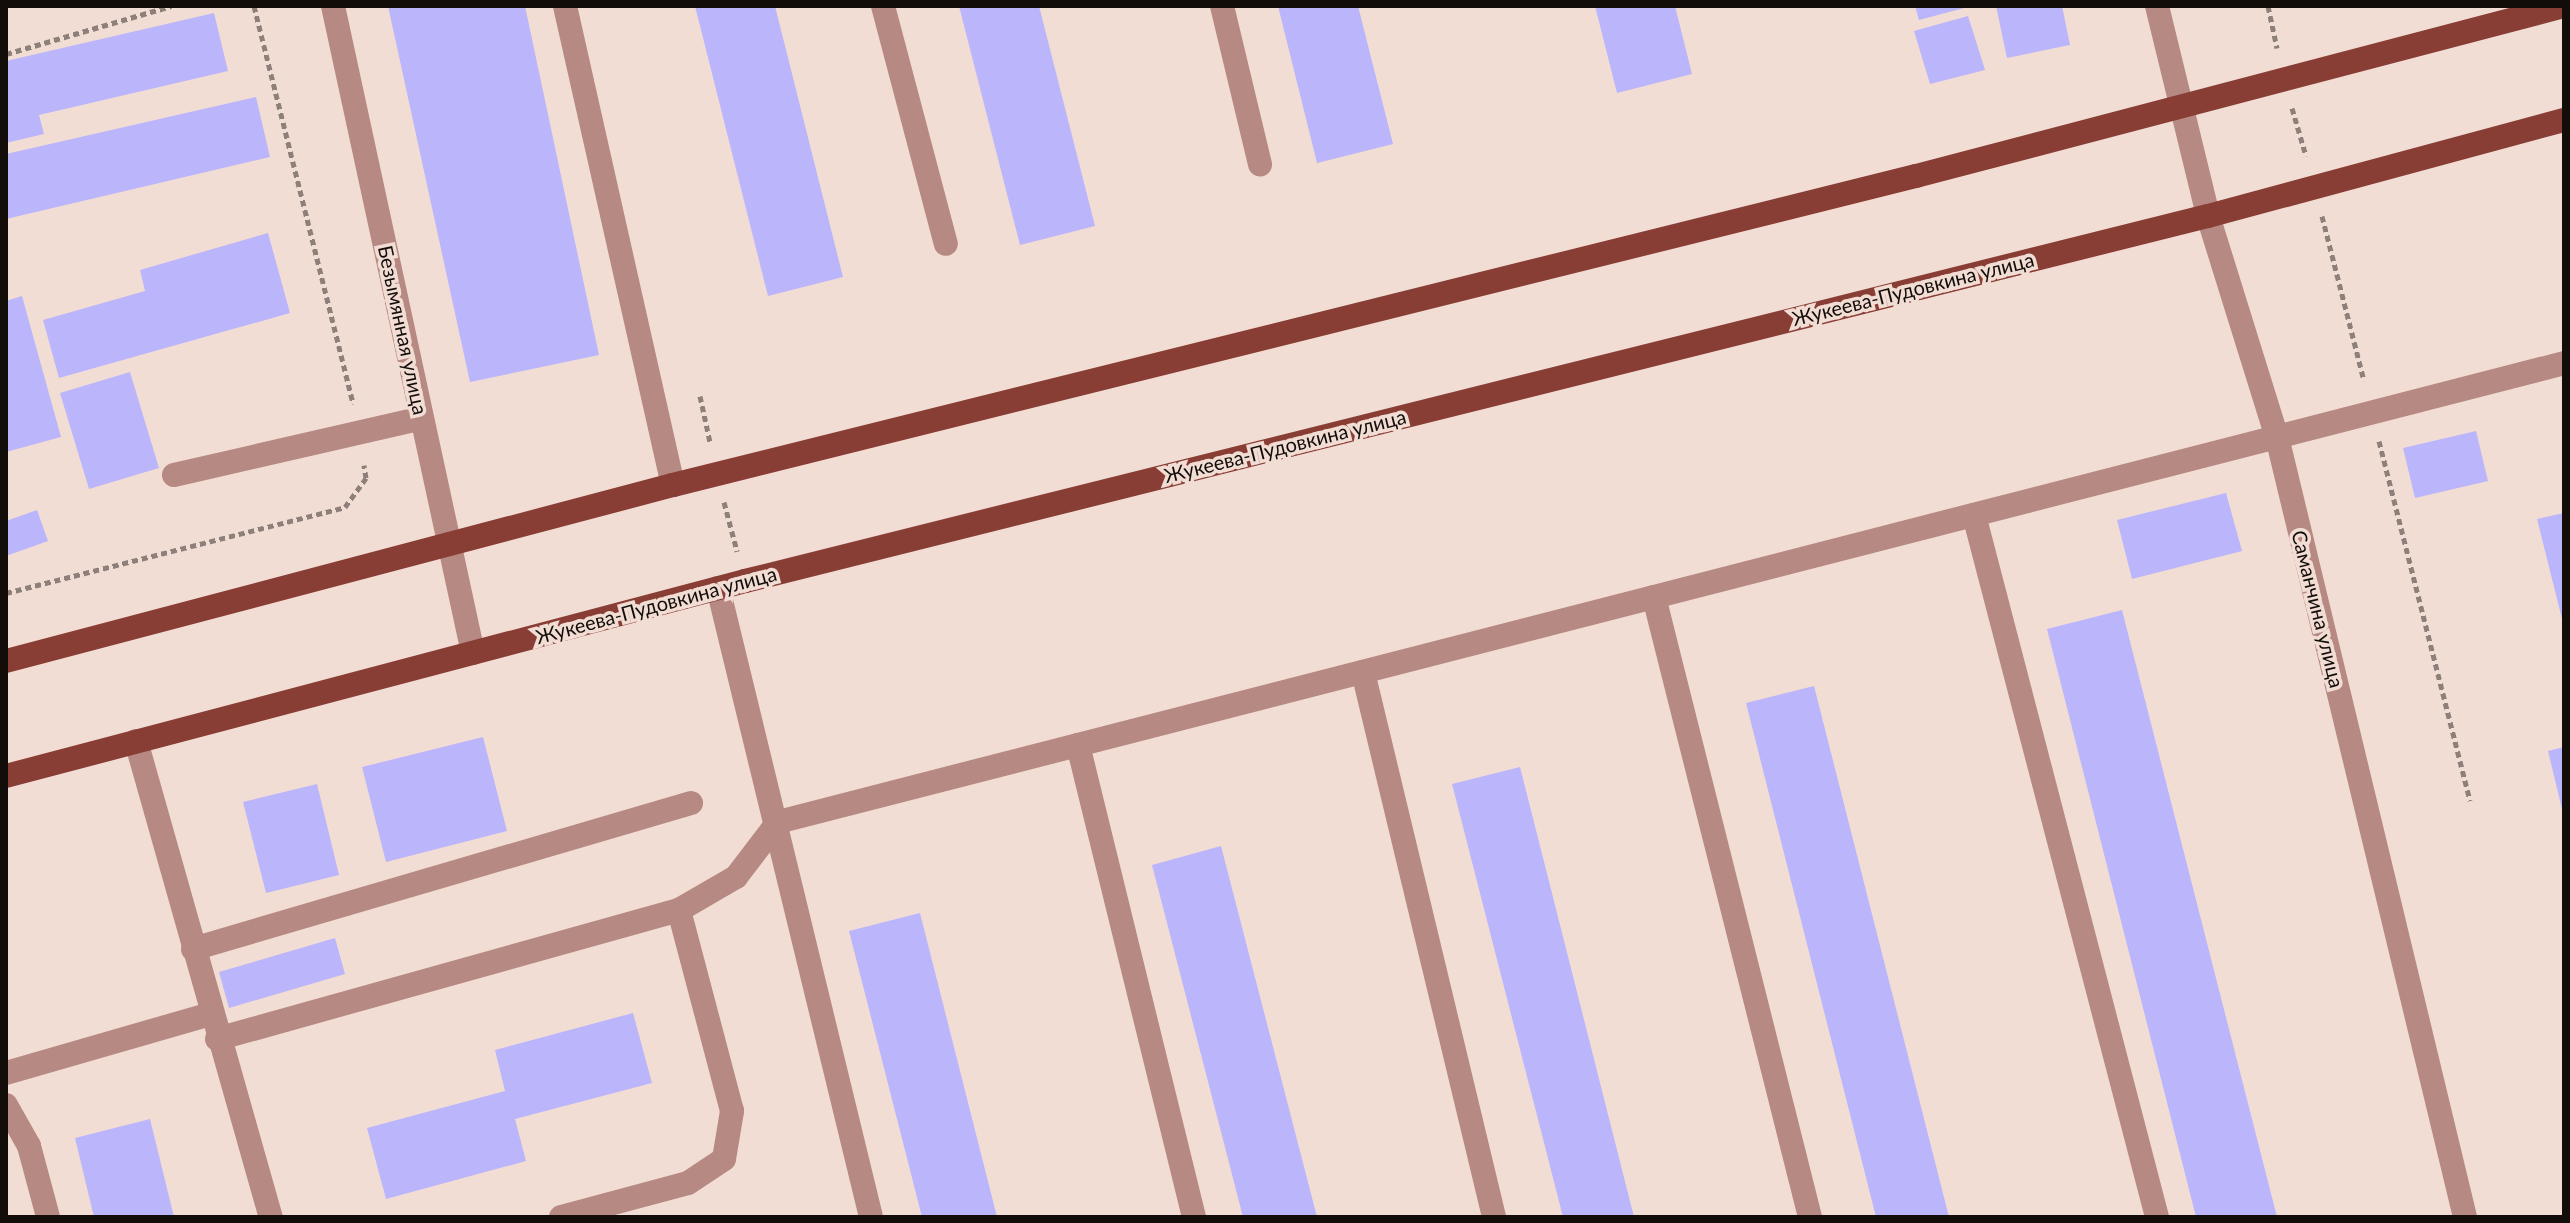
<!DOCTYPE html>
<meta charset="utf-8">
<style>
body{margin:0}
#map{position:relative;width:2570px;height:1223px;overflow:hidden;background:#f2ddd4;font-family:Lato,sans-serif}
div>[style]{position:absolute}
[style*='--x']{left:calc(var(--x)*1px);top:calc(var(--y)*1px);width:calc(var(--w)*1px);rotate:calc(var(--a)*1deg)}
.building>*{inset:0;background:#bbb5fb}
.path>*{height:5px;margin-top:-2.5px;transform-origin:0;background:repeating-linear-gradient(90deg,#8d7f79 0 6px,transparent 0 10px)}
.minor>*{height:24px;margin:-12px;padding:0 12px;transform-origin:12px;border-radius:12px;background:#b68983}
.major>*{height:24px;margin:-12px;padding:0 12px;transform-origin:12px;border-radius:12px;background:#883d35}
span{translate:-50% -50%;white-space:nowrap;text-align:center;line-height:1.15;-webkit-text-stroke:7px #f2ddd4;paint-order:stroke}
.street-label{font-size:20px;color:#130d0a}
.frame{position:absolute;inset:0;border:8px solid #130d0a;pointer-events:none}
</style>
<div id="map">
<div class="building">
<div style="clip-path:polygon(388px 6px,525px 6px,599px 355px,470px 382px)"></div>
<div style="clip-path:polygon(695px 6px,775px 6px,843px 277px,768px 296px)"></div>
<div style="clip-path:polygon(959px 6px,1039px 6px,1095px 226px,1020px 245px)"></div>
<div style="clip-path:polygon(1278px 6px,1358px 6px,1393px 144px,1317px 163px)"></div>
<div style="clip-path:polygon(1595px 6px,1675px 6px,1692px 74px,1617px 93px)"></div>
<div style="clip-path:polygon(1915px 6px,1968px 6px,1968px 7px,1919px 20px)"></div>
<div style="clip-path:polygon(1996px 6px,2062px 6px,2070px 45px,2007px 58px)"></div>
<div style="clip-path:polygon(214px 13px,228px 71px,39px 115px,44px 134px,6px 143px,6px 61px)"></div>
<div style="clip-path:polygon(1968px 16px,1985px 70px,1930px 84px,1914px 31px)"></div>
<div style="clip-path:polygon(256px 97px,270px 157px,6px 219px,6px 154px)"></div>
<div style="clip-path:polygon(268px 233px,290px 313px,59px 378px,43px 320px,145px 291px,140px 270px)"></div>
<div style="clip-path:polygon(22px 296px,61px 437px,6px 452px,6px 301px)"></div>
<div style="clip-path:polygon(130px 372px,159px 468px,89px 489px,60px 393px)"></div>
<div style="clip-path:polygon(2476px 431px,2488px 481px,2415px 498px,2403px 448px)"></div>
<div style="clip-path:polygon(2226px 493px,2242px 551px,2132px 579px,2117px 520px)"></div>
<div style="clip-path:polygon(37px 510px,48px 541px,6px 556px,6px 521px)"></div>
<div style="clip-path:polygon(2564px 513px,2564px 623px,2563px 623px,2537px 519px)"></div>
<div style="clip-path:polygon(2122px 610px,2277px 1217px,2196px 1217px,2047px 629px)"></div>
<div style="clip-path:polygon(1814px 686px,1949px 1217px,1876px 1217px,1746px 703px)"></div>
<div style="clip-path:polygon(483px 737px,507px 831px,386px 862px,362px 767px)"></div>
<div style="clip-path:polygon(2564px 747px,2564px 813px,2563px 813px,2548px 751px)"></div>
<div style="clip-path:polygon(1520px 767px,1634px 1217px,1563px 1217px,1452px 784px)"></div>
<div style="clip-path:polygon(317px 784px,339px 875px,266px 893px,243px 802px)"></div>
<div style="clip-path:polygon(1221px 846px,1317px 1217px,1243px 1217px,1152px 865px)"></div>
<div style="clip-path:polygon(920px 913px,997px 1217px,922px 1217px,849px 931px)"></div>
<div style="clip-path:polygon(335px 938px,345px 974px,229px 1008px,219px 972px)"></div>
<div style="clip-path:polygon(633px 1013px,652px 1083px,515px 1119px,526px 1161px,386px 1199px,367px 1128px,505px 1091px,495px 1050px)"></div>
<div style="clip-path:polygon(150px 1119px,174px 1217px,94px 1217px,75px 1138px)"></div>
</div>
<div class="path">
<div style="--x:254;--y:6;--w:410;--a:76"></div>
<div style="--x:2268;--y:6;--w:43;--a:77.9"></div>
<div style="--x:6;--y:54;--w:172;--a:-16.2"></div>
<div style="--x:2292;--y:108;--w:50;--a:73.7"></div>
<div style="--x:2322;--y:216;--w:170;--a:75.7"></div>
<div style="--x:700;--y:396;--w:47;--a:77.7"></div>
<div style="--x:2379;--y:441;--w:371;--a:75.8"></div>
<div style="--x:724;--y:502;--w:51;--a:75.1"></div>
<div style="--x:6;--y:593;--w:350;--a:-14.2"></div>
<div style="--x:345;--y:507;--w:36;--a:-54"></div>
<div style="--x:366;--y:478;--w:13;--a:-99"></div>
</div>
<div class="minor">
<div style="--x:333;--y:6;--w:662;--a:77.79"></div>
<div style="--x:565;--y:6;--w:491;--a:77.3"></div>
<div style="--x:883;--y:6;--w:246;--a:75.2"></div>
<div style="--x:1222;--y:6;--w:163;--a:76.5"></div>
<div style="--x:2157;--y:6;--w:216;--a:76.3"></div>
<div style="--x:2208;--y:216;--w:232;--a:72.7"></div>
<div style="--x:2277;--y:437;--w:802;--a:76.45"></div>
<div style="--x:174;--y:475;--w:254;--a:-12.9"></div>
<div style="--x:1974;--y:515;--w:725;--a:75.39"></div>
<div style="--x:718;--y:588;--w:647;--a:76.33"></div>
<div style="--x:1654;--y:597;--w:639;--a:75.88"></div>
<div style="--x:1363;--y:672;--w:561;--a:76.48"></div>
<div style="--x:136;--y:741;--w:495;--a:74.2"></div>
<div style="--x:1078;--y:745;--w:486;--a:76.2"></div>
<div style="--x:193;--y:949;--w:519;--a:-16.34"></div>
<div style="--x:217;--y:1039;--w:480;--a:-15.6"></div>
<div style="--x:679;--y:910;--w:66;--a:-30.1"></div>
<div style="--x:736;--y:877;--w:69;--a:-52.6"></div>
<div style="--x:778;--y:822;--w:1844;--a:-14.41"></div>
<div style="--x:6;--y:1073;--w:213;--a:-16.1"></div>
<div style="--x:6;--y:1105;--w:47;--a:60.7"></div>
<div style="--x:29;--y:1146;--w:73;--a:75"></div>
<div style="--x:561;--y:1217;--w:131;--a:-15"></div>
<div style="--x:688;--y:1183;--w:43;--a:-33.7"></div>
<div style="--x:724;--y:1159;--w:49;--a:-80.5"></div>
<div style="--x:732;--y:1111;--w:208;--a:-104.8"></div>
</div>
<div class="major">
<div style="--x:6;--y:661;--w:690;--a:-14.78"></div>
<div style="--x:673;--y:485;--w:1281;--a:-13.96"></div>
<div style="--x:1916;--y:176;--w:670;--a:-14.7"></div>
<div style="--x:6;--y:776;--w:764;--a:-14.78"></div>
<div style="--x:745;--y:581;--w:1508;--a:-14.01"></div>
<div style="--x:2208;--y:216;--w:369;--a:-15.1"></div>
</div>
<div class="street-label">
<span style="left:1913px;top:289px;rotate:-14deg">Жукеева-Пудовкина улица</span>
<span style="left:403px;top:330px;rotate:78deg">Безымянная улица</span>
<span style="left:1285px;top:446px;rotate:-14deg">Жукеева-Пудовкина улица</span>
<span style="left:656px;top:605px;rotate:-15deg">Жукеева-Пудовкина улица</span>
<span style="left:2318px;top:609px;rotate:76deg">Саманчина улица</span>
</div>
<div class="frame"></div>
</div>
